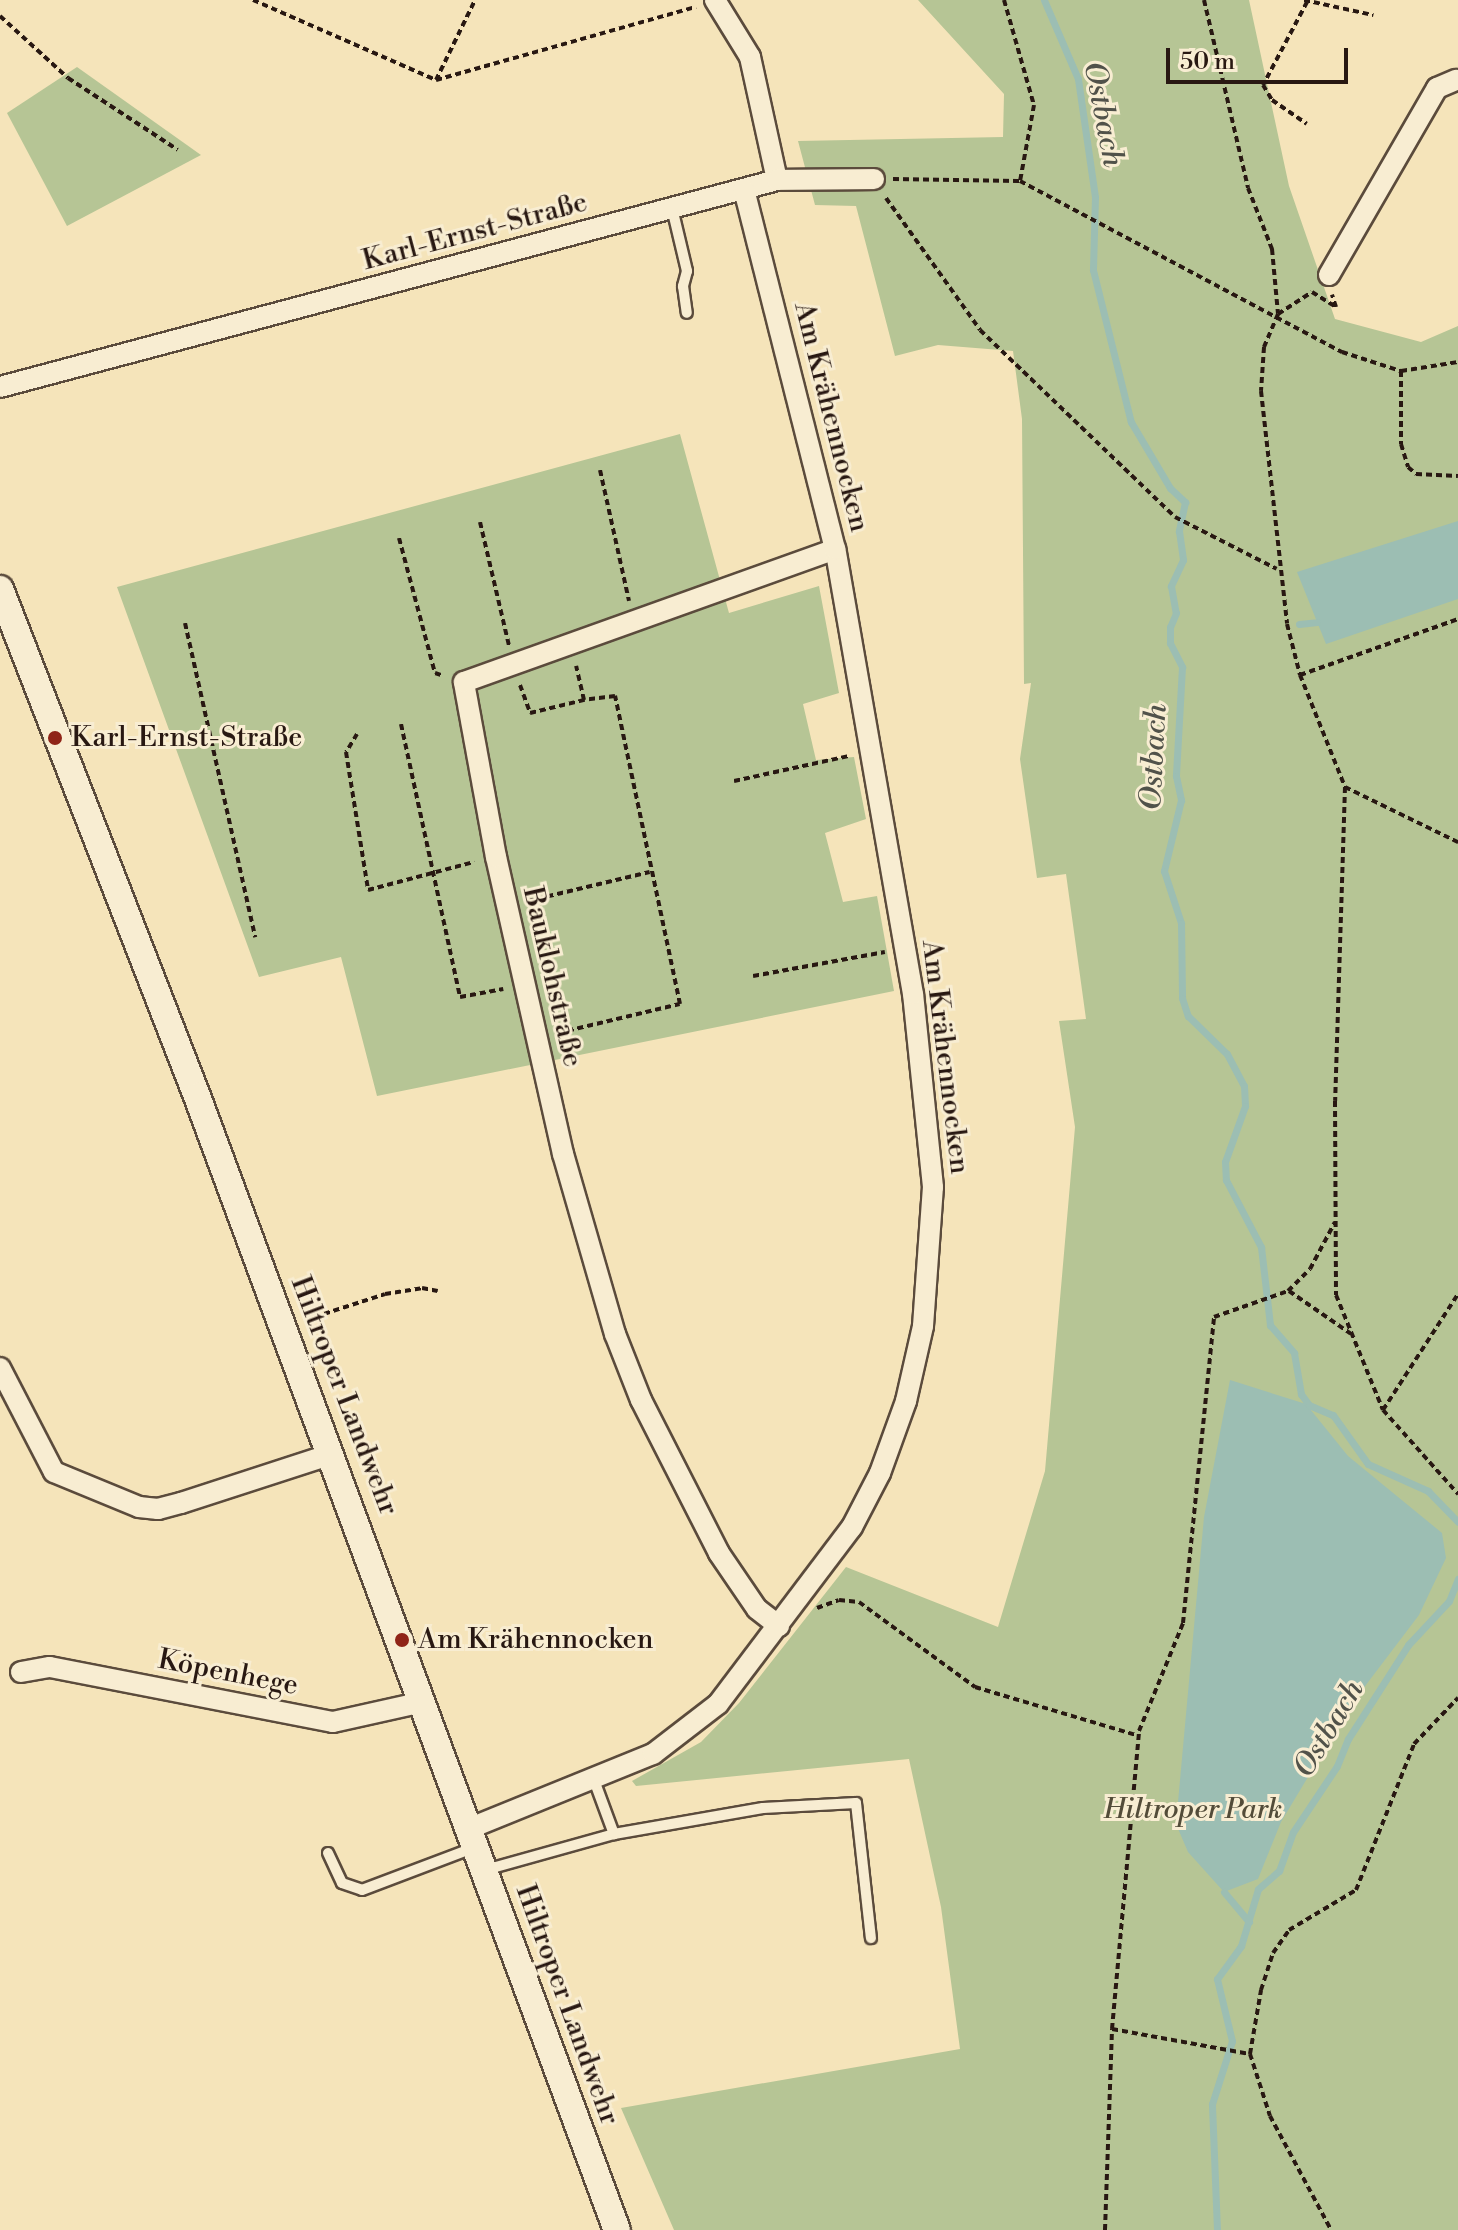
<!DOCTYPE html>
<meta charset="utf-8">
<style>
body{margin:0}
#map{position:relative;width:1458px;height:2230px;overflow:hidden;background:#f5e4ba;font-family:"Libre Bodoni",serif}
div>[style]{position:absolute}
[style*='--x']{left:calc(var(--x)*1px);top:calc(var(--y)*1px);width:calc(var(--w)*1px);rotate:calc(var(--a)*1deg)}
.green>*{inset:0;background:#b6c595}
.water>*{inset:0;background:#9cbeb3}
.stream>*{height:7px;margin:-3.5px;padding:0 3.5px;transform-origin:3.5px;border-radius:3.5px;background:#9cbeb3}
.path>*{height:4px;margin-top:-2px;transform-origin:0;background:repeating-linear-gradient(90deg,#281812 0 6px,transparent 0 10px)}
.roads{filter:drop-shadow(2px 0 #5b4b3c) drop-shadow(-2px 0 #5b4b3c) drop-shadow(0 2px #5b4b3c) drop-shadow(0 -2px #5b4b3c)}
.service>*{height:10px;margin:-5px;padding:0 5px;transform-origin:5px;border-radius:5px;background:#f8edd2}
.minor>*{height:20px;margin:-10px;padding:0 10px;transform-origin:10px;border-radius:10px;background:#f8edd2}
.tertiary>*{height:26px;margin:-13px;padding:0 13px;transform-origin:13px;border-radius:13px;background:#f8edd2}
.dots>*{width:22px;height:22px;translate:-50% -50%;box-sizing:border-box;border:4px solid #f8edd2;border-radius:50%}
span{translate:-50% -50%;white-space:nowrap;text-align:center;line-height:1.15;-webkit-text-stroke:6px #f8edd2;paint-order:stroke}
.street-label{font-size:28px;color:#281812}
.poi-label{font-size:28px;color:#281812}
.left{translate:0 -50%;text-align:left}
.park-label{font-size:28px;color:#534c39;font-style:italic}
.water-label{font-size:30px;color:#51524a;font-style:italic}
.scale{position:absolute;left:1166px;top:48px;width:182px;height:36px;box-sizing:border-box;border:4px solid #281812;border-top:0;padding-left:10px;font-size:24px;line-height:28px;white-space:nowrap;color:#281812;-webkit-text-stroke:6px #f8edd2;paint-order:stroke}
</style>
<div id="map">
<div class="green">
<div style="clip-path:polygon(918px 0,1249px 0,1289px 186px,1335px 319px,1421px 342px,1458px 326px,1458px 2230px,674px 2230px,621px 2108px,960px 2049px,941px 1907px,909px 1759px,636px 1786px,632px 1781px,701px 1742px,739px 1703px,846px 1567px,998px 1627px,1045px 1471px,1075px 1127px,1059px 1021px,1086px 1019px,1066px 874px,1037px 878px,1020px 759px,1031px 683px,1024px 684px,1022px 419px,1013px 351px,938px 345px,895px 356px,856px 206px,815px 205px,798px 141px,1003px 137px,1004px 94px)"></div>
<div style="clip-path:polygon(77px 67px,201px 155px,67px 226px,7px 113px)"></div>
<div style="clip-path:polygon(680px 434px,729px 613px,819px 586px,839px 693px,803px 704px,816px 760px,854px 757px,866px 819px,825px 833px,843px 902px,877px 896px,894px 991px,377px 1096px,341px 957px,259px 977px,117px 587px)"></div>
</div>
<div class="water">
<div style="clip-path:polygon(1458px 521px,1458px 599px,1326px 644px,1297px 572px)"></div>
<div style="clip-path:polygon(1230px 1380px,1306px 1404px,1348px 1456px,1442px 1533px,1446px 1558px,1419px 1615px,1353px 1702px,1281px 1822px,1258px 1879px,1224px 1892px,1188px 1852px,1176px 1824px,1204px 1517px)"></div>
</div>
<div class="stream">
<div style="--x:1044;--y:0;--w:86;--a:66.7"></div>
<div style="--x:1078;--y:79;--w:119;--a:81.8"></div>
<div style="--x:1095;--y:197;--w:73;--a:91.6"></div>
<div style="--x:1093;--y:270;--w:157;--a:76"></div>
<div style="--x:1131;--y:422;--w:77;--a:59.4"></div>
<div style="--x:1170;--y:488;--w:21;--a:43"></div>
<div style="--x:1185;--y:502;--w:30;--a:102"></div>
<div style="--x:1179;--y:531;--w:29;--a:82"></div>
<div style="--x:1183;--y:560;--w:29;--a:115"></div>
<div style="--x:1171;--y:586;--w:27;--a:80"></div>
<div style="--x:1176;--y:613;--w:15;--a:113"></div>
<div style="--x:1170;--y:627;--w:16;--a:90"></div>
<div style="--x:1170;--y:643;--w:27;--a:63"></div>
<div style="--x:1182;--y:667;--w:109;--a:93.2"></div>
<div style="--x:1176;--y:776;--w:25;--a:78"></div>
<div style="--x:1181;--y:800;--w:73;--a:103.5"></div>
<div style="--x:1164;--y:871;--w:55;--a:71.9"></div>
<div style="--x:1181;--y:923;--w:75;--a:89.2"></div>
<div style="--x:1182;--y:998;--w:19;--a:72"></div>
<div style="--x:1188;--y:1016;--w:54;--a:44.3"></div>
<div style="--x:1227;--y:1054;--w:36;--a:62"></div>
<div style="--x:1244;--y:1086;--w:20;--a:87"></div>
<div style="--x:1245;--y:1106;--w:59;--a:109.7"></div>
<div style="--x:1225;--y:1162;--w:18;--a:87"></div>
<div style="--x:1226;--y:1180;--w:76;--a:62.4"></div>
<div style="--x:1261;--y:1247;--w:79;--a:83.4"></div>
<div style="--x:1270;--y:1325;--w:37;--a:49"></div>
<div style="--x:1294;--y:1353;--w:42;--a:80.3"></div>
<div style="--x:1301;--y:1394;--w:14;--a:54"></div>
<div style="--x:1309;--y:1405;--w:26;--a:23"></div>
<div style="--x:1333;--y:1415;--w:60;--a:54.5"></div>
<div style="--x:1368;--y:1464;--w:66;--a:24.2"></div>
<div style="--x:1428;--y:1491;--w:43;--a:45.9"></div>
<div style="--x:1299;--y:624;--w:18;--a:-6"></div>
<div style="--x:1224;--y:1892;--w:39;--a:50"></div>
<div style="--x:1217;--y:2230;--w:126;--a:-92.3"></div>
<div style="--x:1212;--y:2104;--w:66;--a:-72.4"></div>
<div style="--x:1232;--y:2041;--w:64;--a:-103.6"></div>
<div style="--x:1217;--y:1979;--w:41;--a:-54"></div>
<div style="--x:1241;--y:1946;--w:59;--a:-73.4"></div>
<div style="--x:1258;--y:1889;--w:28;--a:-41"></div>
<div style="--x:1279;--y:1871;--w:41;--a:-70.3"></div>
<div style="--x:1293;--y:1832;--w:79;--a:-56.3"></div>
<div style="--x:1337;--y:1766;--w:29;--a:-68"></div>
<div style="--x:1348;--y:1739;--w:112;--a:-57.4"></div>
<div style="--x:1408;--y:1645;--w:60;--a:-47"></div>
<div style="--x:1449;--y:1601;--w:24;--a:-68"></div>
</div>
<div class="path">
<div style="--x:253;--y:0;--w:200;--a:23.6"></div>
<div style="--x:1004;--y:0;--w:109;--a:74.1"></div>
<div style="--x:1034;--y:105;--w:77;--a:100.4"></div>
<div style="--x:1204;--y:0;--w:193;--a:76.8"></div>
<div style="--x:1248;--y:188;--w:66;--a:68.5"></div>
<div style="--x:1272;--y:249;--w:65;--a:84.7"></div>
<div style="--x:1278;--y:314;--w:36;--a:113"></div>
<div style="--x:1264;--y:347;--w:44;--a:93.9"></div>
<div style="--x:1261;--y:391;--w:234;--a:83.6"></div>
<div style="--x:1287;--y:624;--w:53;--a:75.7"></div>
<div style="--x:1300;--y:675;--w:121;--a:68.1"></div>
<div style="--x:1345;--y:787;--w:314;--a:91.8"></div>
<div style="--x:1335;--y:1101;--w:194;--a:89.7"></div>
<div style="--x:1336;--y:1295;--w:124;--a:67.8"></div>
<div style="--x:1383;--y:1410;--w:113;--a:48.2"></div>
<div style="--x:1304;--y:0;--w:71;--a:12.3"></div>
<div style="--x:1307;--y:2;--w:94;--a:117.9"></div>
<div style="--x:1263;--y:85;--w:17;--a:59"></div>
<div style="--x:1272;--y:100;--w:42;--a:34.4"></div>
<div style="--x:0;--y:16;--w:92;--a:42.4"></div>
<div style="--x:68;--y:78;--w:131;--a:33.2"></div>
<div style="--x:436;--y:80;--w:270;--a:-15.7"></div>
<div style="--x:436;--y:80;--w:89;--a:-64"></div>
<div style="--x:893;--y:179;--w:127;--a:0.9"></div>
<div style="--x:1020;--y:181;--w:365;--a:28"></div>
<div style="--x:1342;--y:352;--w:62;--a:17.9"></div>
<div style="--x:1401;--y:371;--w:73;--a:90"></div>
<div style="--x:1401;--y:444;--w:24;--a:73"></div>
<div style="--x:1408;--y:467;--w:11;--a:41"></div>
<div style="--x:1416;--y:474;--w:42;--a:2.7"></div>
<div style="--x:886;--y:198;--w:162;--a:54.5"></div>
<div style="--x:980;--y:330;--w:270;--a:43.8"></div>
<div style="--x:1175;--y:517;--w:114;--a:27"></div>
<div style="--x:1278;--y:314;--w:40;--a:-32.9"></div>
<div style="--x:1312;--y:292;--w:28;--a:32"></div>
<div style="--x:1336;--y:307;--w:13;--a:-108"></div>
<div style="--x:1401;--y:371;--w:58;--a:-9"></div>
<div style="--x:600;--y:470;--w:134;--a:77.5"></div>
<div style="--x:480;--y:522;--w:127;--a:76.8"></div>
<div style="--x:399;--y:538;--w:140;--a:75.1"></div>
<div style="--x:435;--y:673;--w:9;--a:18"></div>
<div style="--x:185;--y:623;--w:322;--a:77.4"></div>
<div style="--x:1300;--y:675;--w:168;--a:-19.5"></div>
<div style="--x:520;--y:685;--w:30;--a:70"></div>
<div style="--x:530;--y:713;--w:56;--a:-13.5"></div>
<div style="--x:401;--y:724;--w:279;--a:77.8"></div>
<div style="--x:460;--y:997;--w:44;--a:-10.5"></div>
<div style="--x:357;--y:734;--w:21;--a:121"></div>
<div style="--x:346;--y:752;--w:140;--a:80.9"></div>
<div style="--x:368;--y:890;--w:110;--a:-14.8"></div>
<div style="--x:734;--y:781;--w:118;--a:-12.3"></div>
<div style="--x:1345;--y:787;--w:126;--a:26"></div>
<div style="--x:528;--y:901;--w:125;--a:-13.4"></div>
<div style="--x:753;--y:976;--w:134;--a:-10.3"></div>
<div style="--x:558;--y:1033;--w:125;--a:-13.4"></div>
<div style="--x:680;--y:1004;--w:315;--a:-101.9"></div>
<div style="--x:615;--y:696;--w:31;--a:173"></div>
<div style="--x:584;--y:700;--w:35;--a:-103"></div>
<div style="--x:1289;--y:1291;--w:75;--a:34.7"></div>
<div style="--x:305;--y:1320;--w:84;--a:-18"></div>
<div style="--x:385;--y:1294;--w:37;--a:-9"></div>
<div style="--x:422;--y:1288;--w:16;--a:11"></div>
<div style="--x:1383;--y:1410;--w:138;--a:-57.1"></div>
<div style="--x:817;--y:1608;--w:23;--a:-20"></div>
<div style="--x:839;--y:1600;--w:20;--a:6"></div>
<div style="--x:859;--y:1602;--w:144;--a:36.2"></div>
<div style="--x:975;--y:1687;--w:171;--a:16.6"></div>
<div style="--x:1112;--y:2029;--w:140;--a:10.3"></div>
<div style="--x:1250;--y:2054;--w:65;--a:-80.2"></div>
<div style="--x:1261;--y:1990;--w:39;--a:-72"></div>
<div style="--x:1273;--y:1953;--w:28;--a:-55"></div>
<div style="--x:1289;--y:1930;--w:78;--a:-30.8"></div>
<div style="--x:1356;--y:1890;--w:157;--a:-68.3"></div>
<div style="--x:1414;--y:1744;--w:64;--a:-46.3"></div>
<div style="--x:1250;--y:2054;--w:65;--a:72.1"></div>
<div style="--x:1270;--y:2116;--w:129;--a:61.8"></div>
<div style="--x:1105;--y:2230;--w:201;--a:-88"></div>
<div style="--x:1112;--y:2029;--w:299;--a:-84.8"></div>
<div style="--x:1139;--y:1731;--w:117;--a:-67.8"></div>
<div style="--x:1183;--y:1623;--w:308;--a:-84.2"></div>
<div style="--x:1214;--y:1317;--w:78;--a:-19.4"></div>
<div style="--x:1288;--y:1291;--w:31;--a:-45"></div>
<div style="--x:1310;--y:1269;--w:53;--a:-62"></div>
</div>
<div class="roads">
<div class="service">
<div style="--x:672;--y:208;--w:65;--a:76.6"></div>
<div style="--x:687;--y:271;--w:16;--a:105"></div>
<div style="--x:683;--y:286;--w:27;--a:82"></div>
<div style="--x:594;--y:1780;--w:58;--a:69.7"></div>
<div style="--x:614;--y:1834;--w:151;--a:-9.9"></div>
<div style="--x:763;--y:1808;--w:93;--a:-3.1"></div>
<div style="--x:856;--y:1803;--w:136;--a:83.7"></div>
<div style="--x:328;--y:1853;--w:33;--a:65"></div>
<div style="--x:342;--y:1883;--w:21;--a:19"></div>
<div style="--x:362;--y:1890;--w:119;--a:-20.7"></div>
<div style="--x:485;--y:1870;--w:134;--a:-15.6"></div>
</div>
<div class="minor">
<div style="--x:715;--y:0;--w:67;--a:58.4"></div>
<div style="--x:750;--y:57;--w:126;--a:77.6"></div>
<div style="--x:1329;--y:275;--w:216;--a:-60"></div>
<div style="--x:1437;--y:88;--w:21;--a:-23"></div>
<div style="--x:0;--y:387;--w:804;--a:-14.92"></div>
<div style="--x:777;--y:180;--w:97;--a:-0.6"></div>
<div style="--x:0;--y:1368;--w:117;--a:62.6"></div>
<div style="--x:54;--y:1472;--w:92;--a:22.4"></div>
<div style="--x:139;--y:1507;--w:19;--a:6"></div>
<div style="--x:158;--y:1509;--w:24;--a:-15"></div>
<div style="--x:181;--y:1503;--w:159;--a:-18"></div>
<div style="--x:779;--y:1626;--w:28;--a:-142"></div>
<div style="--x:757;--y:1609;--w:68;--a:-124.2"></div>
<div style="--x:719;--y:1553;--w:172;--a:-117"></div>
<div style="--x:641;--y:1400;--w:71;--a:-111.5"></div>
<div style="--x:615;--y:1334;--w:187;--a:-106.1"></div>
<div style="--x:563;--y:1154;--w:304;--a:-102.7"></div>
<div style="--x:496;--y:857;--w:178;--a:-100.4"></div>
<div style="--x:464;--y:682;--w:394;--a:-19.7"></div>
<div style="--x:21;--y:1672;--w:29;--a:-10"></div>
<div style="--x:50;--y:1667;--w:288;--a:11"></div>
<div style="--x:333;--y:1722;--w:92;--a:-12.5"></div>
<div style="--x:468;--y:1829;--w:200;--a:-22.1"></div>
<div style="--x:653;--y:1754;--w:82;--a:-37.6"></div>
<div style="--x:718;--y:1704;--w:222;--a:-52.9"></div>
<div style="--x:852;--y:1527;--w:61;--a:-62.6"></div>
<div style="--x:880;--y:1473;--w:77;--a:-70.1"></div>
<div style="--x:906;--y:1401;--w:77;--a:-77.2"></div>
<div style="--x:923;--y:1326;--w:139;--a:-85.9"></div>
<div style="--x:933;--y:1187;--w:194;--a:-95.9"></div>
<div style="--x:913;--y:994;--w:452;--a:-99.9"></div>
<div style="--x:835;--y:549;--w:371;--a:-104.2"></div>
</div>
<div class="tertiary">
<div style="--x:0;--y:589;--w:544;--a:68.77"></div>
<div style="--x:197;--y:1096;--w:1209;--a:69.68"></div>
</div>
</div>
<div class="dots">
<div style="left:55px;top:738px;background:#8f2418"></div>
<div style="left:402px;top:1640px;background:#8f2418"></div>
</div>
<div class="street-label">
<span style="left:475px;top:232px;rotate:-15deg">Karl-Ernst-Straße</span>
<span style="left:831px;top:417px;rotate:76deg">Am Krähennocken</span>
<span style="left:552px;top:977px;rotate:77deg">Bauklohstraße</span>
<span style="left:945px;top:1057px;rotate:83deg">Am Krähennocken</span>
<span style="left:344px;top:1396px;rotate:69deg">Hiltroper Landwehr</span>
<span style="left:228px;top:1673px;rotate:11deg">Köpenhege</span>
<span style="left:567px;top:2005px;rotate:70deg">Hiltroper Landwehr</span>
</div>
<div class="poi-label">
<span class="left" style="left:71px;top:738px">Karl-Ernst-Straße</span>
<span class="left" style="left:418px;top:1640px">Am Krähennocken</span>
</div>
<div class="park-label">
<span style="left:1193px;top:1810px">Hiltroper Park</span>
</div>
<div class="water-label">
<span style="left:1103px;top:114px;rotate:79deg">Ostbach</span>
<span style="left:1154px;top:757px;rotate:-87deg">Ostbach</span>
<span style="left:1329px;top:1729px;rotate:-59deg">Ostbach</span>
</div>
<div class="scale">50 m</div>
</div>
